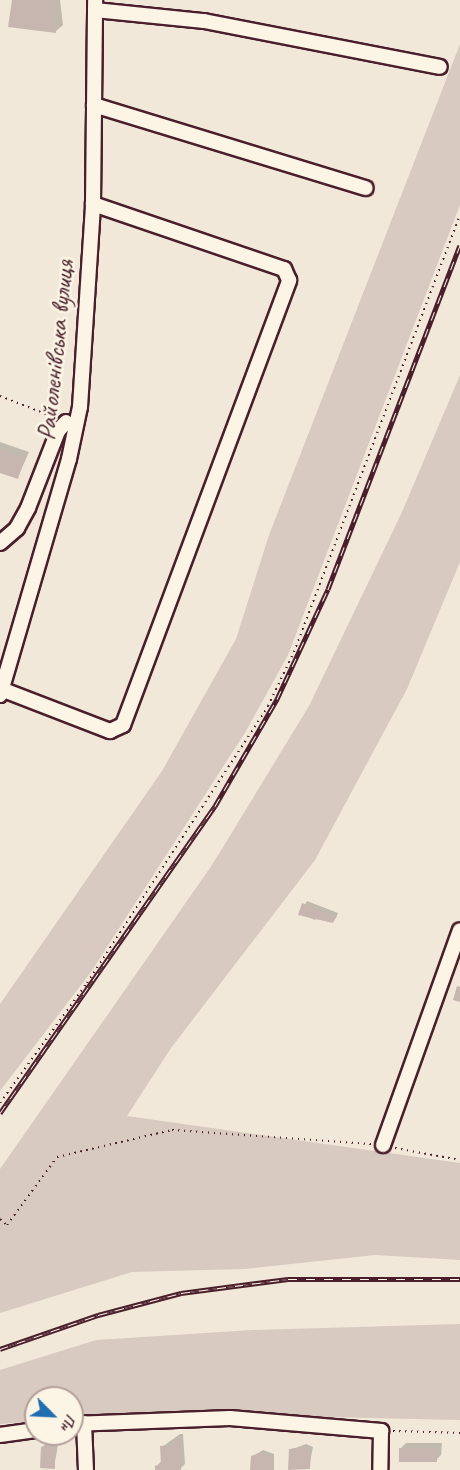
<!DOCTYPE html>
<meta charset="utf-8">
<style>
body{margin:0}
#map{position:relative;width:460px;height:1470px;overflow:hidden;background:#f1e8da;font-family:Caveat,sans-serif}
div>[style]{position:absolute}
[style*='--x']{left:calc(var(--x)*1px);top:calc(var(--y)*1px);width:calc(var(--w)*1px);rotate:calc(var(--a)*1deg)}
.green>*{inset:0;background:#d8cac0}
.shadow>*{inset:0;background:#0003}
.building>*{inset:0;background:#c7b6af}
.path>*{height:2px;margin-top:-1px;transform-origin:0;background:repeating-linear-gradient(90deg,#4a1f2b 0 1.5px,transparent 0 6px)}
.roads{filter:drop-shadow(2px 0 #4a1f2b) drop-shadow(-2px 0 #4a1f2b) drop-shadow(0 2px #4a1f2b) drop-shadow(0 -2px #4a1f2b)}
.minor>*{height:14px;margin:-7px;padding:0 7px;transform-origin:7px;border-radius:7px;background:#fcf5e5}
.rail>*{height:5px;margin-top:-2.5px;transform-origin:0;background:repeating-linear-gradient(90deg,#fcf5e5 0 9px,#4a1f2b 0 18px);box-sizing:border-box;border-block:2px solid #4a1f2b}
span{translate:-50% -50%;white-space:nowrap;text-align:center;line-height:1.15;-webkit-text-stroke:5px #fcf5e5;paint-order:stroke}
.street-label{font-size:26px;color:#4a1f2b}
.north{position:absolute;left:24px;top:1386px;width:60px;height:60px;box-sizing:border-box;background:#fcf5e5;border:2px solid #b59f9b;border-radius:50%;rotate:114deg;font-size:16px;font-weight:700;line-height:24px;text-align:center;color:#4a1f2b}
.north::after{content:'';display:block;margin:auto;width:21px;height:27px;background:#1f6fb2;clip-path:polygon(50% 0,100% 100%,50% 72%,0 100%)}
</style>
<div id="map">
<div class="green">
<div style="clip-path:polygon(460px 44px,460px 205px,288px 655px,246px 731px,91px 972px,0 1091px,0 1004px,162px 771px,236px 639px,269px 535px)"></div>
<div style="clip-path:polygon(460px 375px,460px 562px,407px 689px,315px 860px,171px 1048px,127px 1116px,460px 1163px,460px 1260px,375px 1255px,245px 1269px,132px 1272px,0 1313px,0 1169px,212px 865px,309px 706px,402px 512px)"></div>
<div style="clip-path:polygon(460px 1324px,460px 1420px,227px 1415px,72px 1420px,72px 1398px,36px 1398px,36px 1421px,0 1424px,0 1370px,96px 1340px,252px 1330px)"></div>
</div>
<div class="shadow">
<div style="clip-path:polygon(14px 0,60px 0,63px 25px,56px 31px)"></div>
<div style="clip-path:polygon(0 442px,29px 452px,18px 477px,0 471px)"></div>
<div style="clip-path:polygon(307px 901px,338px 913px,336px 918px,333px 921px,319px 916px,315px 920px,300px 914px)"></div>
<div style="clip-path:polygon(180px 1434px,183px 1434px,185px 1464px,180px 1469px,157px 1466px,162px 1460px,162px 1447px)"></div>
<div style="clip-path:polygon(406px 1443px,442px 1443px,441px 1455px,436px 1460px,401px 1448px)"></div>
<div style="clip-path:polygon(46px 1444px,58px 1445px,54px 1467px,42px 1447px)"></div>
<div style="clip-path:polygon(306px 1444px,313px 1447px,309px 1467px,290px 1450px)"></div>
<div style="clip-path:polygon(263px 1450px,274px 1454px,274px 1470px,252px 1470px,252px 1457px)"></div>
</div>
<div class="building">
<div style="clip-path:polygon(12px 0,53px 0,56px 33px,8px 27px)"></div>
<div style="clip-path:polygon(0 449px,25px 457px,18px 479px,0 473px)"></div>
<div style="clip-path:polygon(302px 903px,336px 917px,333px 923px,298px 915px)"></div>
<div style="clip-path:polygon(457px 986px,460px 987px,460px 1002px,453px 1000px)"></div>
<div style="clip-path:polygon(173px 1439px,179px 1439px,181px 1445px,181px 1470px,155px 1470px,155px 1466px,161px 1464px,160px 1446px,173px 1445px)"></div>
<div style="clip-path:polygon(41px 1447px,55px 1447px,55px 1469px,40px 1468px)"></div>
<div style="clip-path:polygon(302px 1447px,311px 1450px,310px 1469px,288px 1470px,289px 1449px)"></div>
<div style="clip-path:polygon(399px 1448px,437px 1448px,437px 1462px,399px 1462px)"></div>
<div style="clip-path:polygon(259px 1453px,272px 1457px,271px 1470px,250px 1470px,251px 1456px)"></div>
</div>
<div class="path">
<div style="--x:0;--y:396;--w:58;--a:21.3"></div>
<div style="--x:0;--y:1103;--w:148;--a:-54.1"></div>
<div style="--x:87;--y:983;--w:331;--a:-56.8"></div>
<div style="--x:268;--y:706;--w:60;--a:-64.3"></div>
<div style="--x:294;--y:652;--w:467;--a:-69.2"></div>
<div style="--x:395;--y:1148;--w:66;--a:10.5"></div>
<div style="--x:0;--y:1219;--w:9;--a:41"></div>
<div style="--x:7;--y:1225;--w:84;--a:-53.7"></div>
<div style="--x:57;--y:1157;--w:118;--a:-13.2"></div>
<div style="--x:172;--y:1130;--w:200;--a:4"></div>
<div style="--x:393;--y:1431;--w:67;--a:1.7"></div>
</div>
<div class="roads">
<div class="minor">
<div style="--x:95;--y:10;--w:110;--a:5.8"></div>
<div style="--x:204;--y:21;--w:240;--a:11"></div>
<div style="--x:94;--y:105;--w:284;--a:17"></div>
<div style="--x:0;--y:543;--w:23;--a:-41"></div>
<div style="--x:17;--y:528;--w:23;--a:-61"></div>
<div style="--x:28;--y:508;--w:83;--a:-68.7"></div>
<div style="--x:58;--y:431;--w:12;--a:-48"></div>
<div style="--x:1;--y:689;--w:117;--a:21.1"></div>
<div style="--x:110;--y:731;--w:14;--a:-25"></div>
<div style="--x:123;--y:725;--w:475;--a:-69.5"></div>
<div style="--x:289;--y:280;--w:12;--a:-114"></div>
<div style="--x:284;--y:269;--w:202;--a:-161.2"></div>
<div style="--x:0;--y:695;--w:246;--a:-73.7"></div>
<div style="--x:69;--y:459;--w:53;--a:-78.1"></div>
<div style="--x:80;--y:407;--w:203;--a:-86.3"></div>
<div style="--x:93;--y:204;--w:204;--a:-89.4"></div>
<div style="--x:383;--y:1145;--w:228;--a:-70.3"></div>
<div style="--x:84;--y:1423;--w:47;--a:87.6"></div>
<div style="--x:72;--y:1424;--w:158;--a:-2.2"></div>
<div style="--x:230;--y:1418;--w:152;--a:4.9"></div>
<div style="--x:381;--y:1431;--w:39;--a:91"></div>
<div style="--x:0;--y:1435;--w:36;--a:-8"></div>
</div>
</div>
<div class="rail">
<div style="--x:0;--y:1113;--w:375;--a:-55"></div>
<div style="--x:215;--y:806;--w:124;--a:-59.9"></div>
<div style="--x:277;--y:699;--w:121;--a:-65.1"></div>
<div style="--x:328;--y:589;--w:368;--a:-69"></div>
<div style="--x:0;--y:1349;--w:104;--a:-19.1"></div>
<div style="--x:98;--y:1315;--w:86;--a:-14.8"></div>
<div style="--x:181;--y:1293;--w:108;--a:-7.5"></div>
<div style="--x:288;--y:1279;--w:172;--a:0"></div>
</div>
<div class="street-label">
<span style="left:56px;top:350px;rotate:-84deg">Райоленівська вулиця</span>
</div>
<div class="north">Пн</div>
</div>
